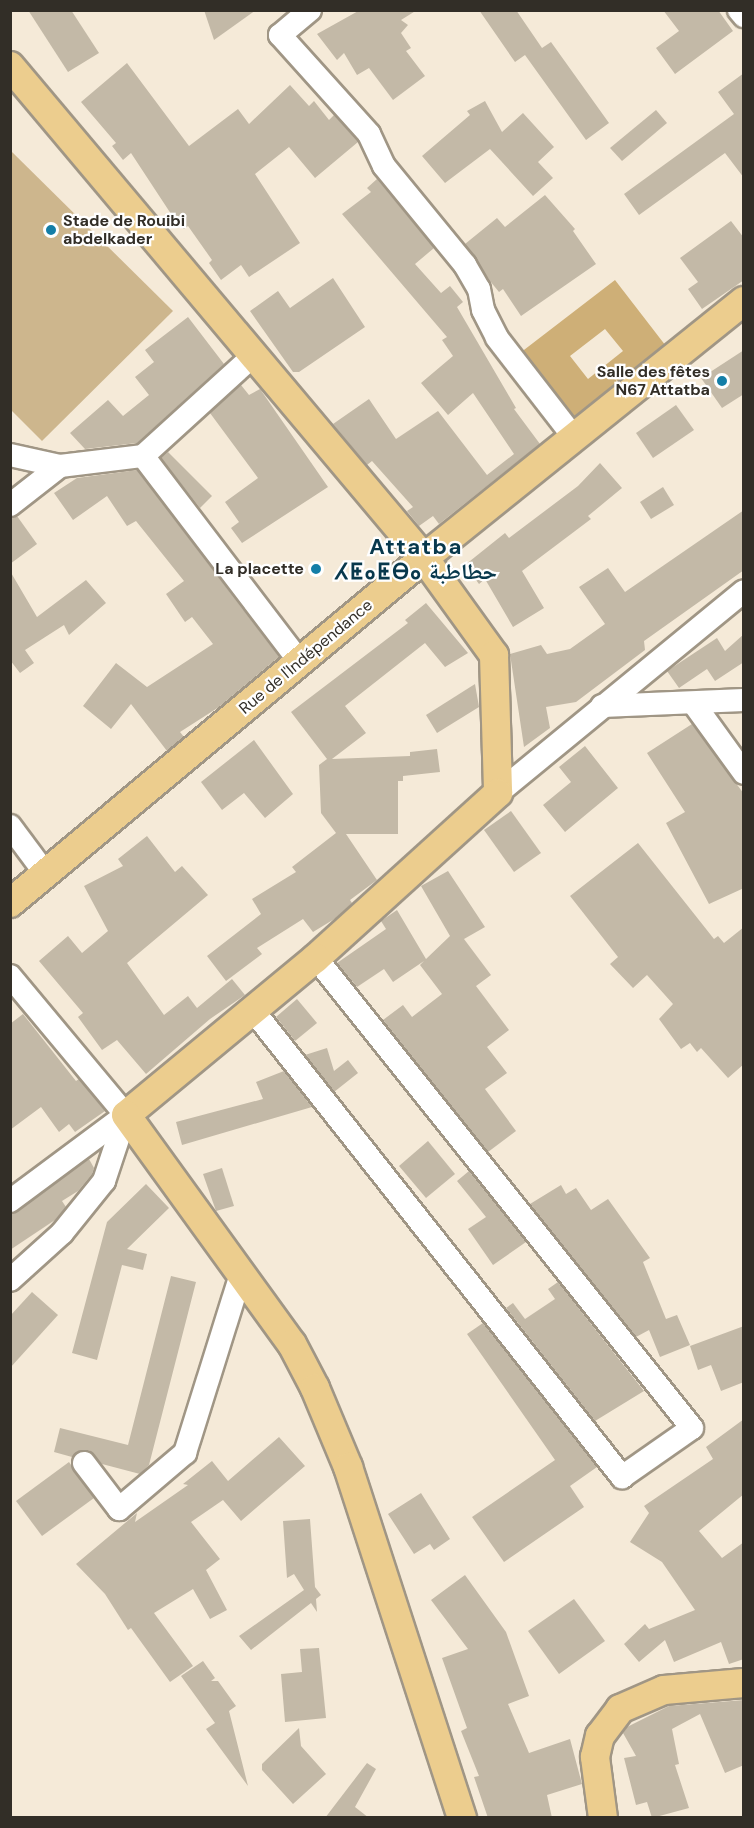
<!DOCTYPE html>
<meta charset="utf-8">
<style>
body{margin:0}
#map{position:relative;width:754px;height:1828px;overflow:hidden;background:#f5ead8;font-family:"DM Sans","Noto Naskh Arabic","Noto Sans Tifinagh",sans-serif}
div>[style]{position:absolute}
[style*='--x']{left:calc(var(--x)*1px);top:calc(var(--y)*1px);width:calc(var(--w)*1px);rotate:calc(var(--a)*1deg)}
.green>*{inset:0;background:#cdb68d}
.forest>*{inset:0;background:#ceaf77}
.building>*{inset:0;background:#c3b9a7}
.roads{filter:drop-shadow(2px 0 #a09685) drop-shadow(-2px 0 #a09685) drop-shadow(0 2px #a09685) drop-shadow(0 -2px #a09685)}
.minor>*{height:22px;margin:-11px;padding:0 11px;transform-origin:11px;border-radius:11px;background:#fff}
.major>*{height:28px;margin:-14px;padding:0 14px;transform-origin:14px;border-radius:14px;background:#eccd8e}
.dots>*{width:16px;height:16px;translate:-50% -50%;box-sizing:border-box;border:3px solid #fff;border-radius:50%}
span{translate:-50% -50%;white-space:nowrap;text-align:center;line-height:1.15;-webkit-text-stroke:4.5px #fff;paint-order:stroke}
.poi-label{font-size:16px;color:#322e27;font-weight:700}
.left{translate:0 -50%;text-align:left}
.right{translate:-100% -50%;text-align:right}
.street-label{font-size:16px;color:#322e27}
.district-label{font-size:22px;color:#08384c;font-weight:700;letter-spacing:1.5px}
.frame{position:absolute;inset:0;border:12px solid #322e27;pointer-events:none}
</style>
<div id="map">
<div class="green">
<div style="clip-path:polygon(10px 150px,173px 311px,42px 441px,11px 410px)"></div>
</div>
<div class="forest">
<div style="clip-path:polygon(evenodd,615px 280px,669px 350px,573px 422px,520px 353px,615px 280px,605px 329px,623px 351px,588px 379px,570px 356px,605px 329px)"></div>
</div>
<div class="building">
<div style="clip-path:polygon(28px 10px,71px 10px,99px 53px,68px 72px)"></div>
<div style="clip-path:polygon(204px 10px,256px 10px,214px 40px)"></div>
<div style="clip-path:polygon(360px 10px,417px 10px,401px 20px,408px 25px,401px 33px,411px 48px,406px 51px,425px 76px,393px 100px,369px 68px,357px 75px,344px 53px,337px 60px,317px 34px)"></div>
<div style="clip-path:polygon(479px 10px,516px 10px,542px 48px,551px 42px,609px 123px,586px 140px,525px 55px,515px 62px)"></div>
<div style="clip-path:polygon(663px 10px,718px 10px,733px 31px,675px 74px,656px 48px,679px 31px)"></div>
<div style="clip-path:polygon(127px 63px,189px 146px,238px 109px,249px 124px,290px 85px,309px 106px,314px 101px,329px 120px,334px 115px,358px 142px,315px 178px,289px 147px,255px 174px,300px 243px,249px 277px,241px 265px,221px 280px,209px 263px,212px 260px,188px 226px,184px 229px,175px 220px,131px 153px,123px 160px,112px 146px,116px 143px,81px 102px)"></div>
<div style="clip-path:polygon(744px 73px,744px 178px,725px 153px,639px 215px,624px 194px,734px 114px,718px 92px)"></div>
<div style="clip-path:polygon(485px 101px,502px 132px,523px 113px,554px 147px,538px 162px,553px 178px,533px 196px,490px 149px,445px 183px,422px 156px,470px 115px,467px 111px)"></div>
<div style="clip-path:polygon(656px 110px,667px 123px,622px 161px,610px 148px)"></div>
<div style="clip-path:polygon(377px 179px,434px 248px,415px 264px,441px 293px,450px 286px,463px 302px,457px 307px,516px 408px,514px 409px,540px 444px,439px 524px,433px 516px,419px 526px,407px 511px,413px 507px,372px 461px,367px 465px,333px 424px,369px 399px,396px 439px,438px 411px,487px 475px,514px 454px,473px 393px,448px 415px,421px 383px,453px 356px,442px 340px,447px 337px,342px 214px,371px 192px,367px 188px)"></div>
<div style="clip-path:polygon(545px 195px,575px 229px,573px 231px,596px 264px,521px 316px,503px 289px,499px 292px,490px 281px,465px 244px,497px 218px,505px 227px)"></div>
<div style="clip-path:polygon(731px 221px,744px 238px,744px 280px,702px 309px,688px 289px,698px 282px,680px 258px)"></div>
<div style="clip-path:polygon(333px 278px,365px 327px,299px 372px,293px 372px,250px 311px,278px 291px,290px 308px)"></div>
<div style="clip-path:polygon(188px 317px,224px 364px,137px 443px,85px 449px,70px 433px,108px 400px,123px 416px,149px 395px,135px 377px,154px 362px,145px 350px)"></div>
<div style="clip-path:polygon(744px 350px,744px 394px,722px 408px,701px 378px)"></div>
<div style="clip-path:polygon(241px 385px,249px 395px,260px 389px,328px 487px,242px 543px,231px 528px,239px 522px,225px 502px,258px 478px,210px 413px)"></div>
<div style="clip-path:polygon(676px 405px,694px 430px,653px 458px,636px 433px)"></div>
<div style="clip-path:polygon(168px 452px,212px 496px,200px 508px,161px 458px)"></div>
<div style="clip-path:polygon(600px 463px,622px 488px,588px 516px,591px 519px,522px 571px,544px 608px,513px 627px,485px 579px,479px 584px,465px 565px,505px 533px,509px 538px,578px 486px)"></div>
<div style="clip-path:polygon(137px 470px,279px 657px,219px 707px,180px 732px,184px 737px,167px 751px,131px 704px,111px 729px,83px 706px,116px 663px,147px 687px,213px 644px,192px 617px,185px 622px,166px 594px,184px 581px,136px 521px,127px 526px,107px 496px,73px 520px,54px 493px,77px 478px)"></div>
<div style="clip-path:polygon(663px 487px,674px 505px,651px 519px,640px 502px)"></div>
<div style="clip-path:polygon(744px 510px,744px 570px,644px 641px,645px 650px,576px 702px,546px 707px,550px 728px,524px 747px,510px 654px,541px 645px,547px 654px,570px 649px,605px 624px,579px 587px,608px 568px,625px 592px)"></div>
<div style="clip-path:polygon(17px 516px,37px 544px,10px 564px,10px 518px)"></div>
<div style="clip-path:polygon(10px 571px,37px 617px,86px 580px,106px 603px,69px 635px,64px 625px,25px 650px,34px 663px,20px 673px,10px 660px)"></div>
<div style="clip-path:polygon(426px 603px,468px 653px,445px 667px,425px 643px,345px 706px,366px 733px,332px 759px,410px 756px,410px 752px,437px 749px,440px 772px,403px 776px,403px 781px,398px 781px,398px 834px,346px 834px,377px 880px,350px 900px,352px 903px,336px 918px,313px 932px,303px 919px,257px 948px,262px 954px,226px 981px,207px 956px,261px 914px,252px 899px,296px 872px,292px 867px,336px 833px,321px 813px,319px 765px,327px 759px,291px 712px,408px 623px,405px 620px)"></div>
<div style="clip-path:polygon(744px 634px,744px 662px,715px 681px,707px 669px,679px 688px,667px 671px,717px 638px,725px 651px)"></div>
<div style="clip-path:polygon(475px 684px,479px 707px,437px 733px,426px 715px)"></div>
<div style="clip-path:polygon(692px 724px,744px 794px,744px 888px,709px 904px,666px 823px,685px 812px,647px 753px)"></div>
<div style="clip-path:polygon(254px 740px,293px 794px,265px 818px,244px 793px,222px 810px,201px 782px)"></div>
<div style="clip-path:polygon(585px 746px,618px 788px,565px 832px,543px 805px,571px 782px,559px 767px)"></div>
<div style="clip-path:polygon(511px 811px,541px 853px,514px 872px,484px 830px)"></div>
<div style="clip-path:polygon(147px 836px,175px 872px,182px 866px,208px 895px,127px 963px,164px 1015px,188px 996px,197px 1008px,232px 979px,245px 995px,210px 1019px,146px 1074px,117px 1040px,102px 1050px,78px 1017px,83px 1013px,39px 961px,68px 936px,82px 953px,108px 931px,84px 886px,123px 866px,118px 859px)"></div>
<div style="clip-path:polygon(638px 843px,714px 939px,718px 936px,724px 943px,744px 927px,744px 1064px,728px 1078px,701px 1048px,697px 1052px,690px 1043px,681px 1049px,659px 1019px,673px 1004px,647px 975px,633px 988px,610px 964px,618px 957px,570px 896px)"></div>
<div style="clip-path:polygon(448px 871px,485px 927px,464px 939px,491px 975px,476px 986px,509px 1030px,487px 1047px,507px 1073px,485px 1089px,516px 1131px,488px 1152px,383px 1020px,403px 1005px,412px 1017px,442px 994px,420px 965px,424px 961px,393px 982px,384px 969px,357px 987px,337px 963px,386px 929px,381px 921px,397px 910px,426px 959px,450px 936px,421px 886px)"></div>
<div style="clip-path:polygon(297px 999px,317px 1023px,295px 1041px,276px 1017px)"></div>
<div style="clip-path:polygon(23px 1014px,76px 1081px,79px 1079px,105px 1111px,75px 1132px,69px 1124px,59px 1132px,41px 1107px,10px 1130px,10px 1024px)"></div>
<div style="clip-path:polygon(327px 1048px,334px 1071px,348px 1060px,358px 1073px,334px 1092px,305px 1055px)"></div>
<div style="clip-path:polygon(284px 1071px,312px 1107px,182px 1145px,176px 1122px,263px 1099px,256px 1082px)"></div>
<div style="clip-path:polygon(428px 1141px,455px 1174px,426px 1198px,399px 1166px)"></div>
<div style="clip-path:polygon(89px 1159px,94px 1168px,92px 1174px,78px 1191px,62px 1201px,66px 1207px,55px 1220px,10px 1250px,10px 1214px)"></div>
<div style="clip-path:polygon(222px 1168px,234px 1206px,216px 1211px,203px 1174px)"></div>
<div style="clip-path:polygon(469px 1171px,526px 1242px,493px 1265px,468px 1229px,486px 1217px,457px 1181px)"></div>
<div style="clip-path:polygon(146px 1184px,169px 1208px,127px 1249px,147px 1254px,143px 1270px,122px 1265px,97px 1360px,72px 1353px,107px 1222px)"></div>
<div style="clip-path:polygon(561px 1185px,566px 1194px,576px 1188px,591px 1210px,608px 1199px,650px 1258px,643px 1262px,666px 1319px,677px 1315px,690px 1345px,660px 1357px,649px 1330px,636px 1337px,530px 1204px)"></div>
<div style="clip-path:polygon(171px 1276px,196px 1282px,149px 1465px,140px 1474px,102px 1464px,89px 1450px,82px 1450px,72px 1457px,54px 1452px,60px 1428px,128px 1445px)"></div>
<div style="clip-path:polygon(558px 1282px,644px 1391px,595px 1421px,506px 1308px,513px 1303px,525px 1319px,555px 1299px,548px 1289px)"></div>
<div style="clip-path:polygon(32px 1292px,58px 1315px,10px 1368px,10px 1316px)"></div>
<div style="clip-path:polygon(483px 1323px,597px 1467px,570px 1486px,584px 1507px,504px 1562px,472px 1517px,555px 1460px,467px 1334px)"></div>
<div style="clip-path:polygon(744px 1326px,744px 1382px,721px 1391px,711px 1365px,698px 1370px,690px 1346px)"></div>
<div style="clip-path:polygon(744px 1419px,744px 1494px,699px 1531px,722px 1558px,744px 1542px,744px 1659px,729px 1664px,721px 1642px,674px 1662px,665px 1640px,639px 1662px,624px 1644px,645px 1624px,649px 1629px,695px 1610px,662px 1562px,630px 1542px,649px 1513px,644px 1506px,713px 1459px,706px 1447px)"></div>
<div style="clip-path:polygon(279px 1437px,305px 1466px,241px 1521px,223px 1500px,191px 1522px,220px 1559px,206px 1570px,227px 1610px,210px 1619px,193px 1589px,154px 1613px,193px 1666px,170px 1682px,131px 1628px,128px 1630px,105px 1594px,76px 1564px,137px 1513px,135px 1522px,188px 1485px,183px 1484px,212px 1461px,228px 1481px)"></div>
<div style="clip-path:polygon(69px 1462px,94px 1498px,42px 1536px,16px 1501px)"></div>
<div style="clip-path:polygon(421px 1493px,450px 1539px,434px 1550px,430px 1544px,414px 1554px,388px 1514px)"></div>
<div style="clip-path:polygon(310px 1519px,315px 1587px,321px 1595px,316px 1599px,317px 1612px,311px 1603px,251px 1650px,239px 1636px,304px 1590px,294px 1574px,287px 1578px,283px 1521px)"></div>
<div style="clip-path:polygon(465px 1575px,506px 1632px,529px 1696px,508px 1704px,529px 1753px,570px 1739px,582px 1784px,547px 1795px,552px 1818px,488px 1818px,474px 1777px,479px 1776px,461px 1731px,467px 1728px,442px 1658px,468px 1649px,431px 1600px)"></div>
<div style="clip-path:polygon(574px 1599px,605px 1641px,559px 1674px,528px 1631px)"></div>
<div style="clip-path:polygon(319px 1648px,326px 1718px,285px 1722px,281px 1674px,302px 1672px,300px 1649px)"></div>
<div style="clip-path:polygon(203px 1661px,215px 1678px,211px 1681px,218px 1681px,236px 1706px,229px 1711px,248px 1786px,206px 1729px,215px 1723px,181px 1676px)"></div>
<div style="clip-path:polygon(744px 1700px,744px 1765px,725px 1773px,700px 1714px,672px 1729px,679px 1764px,675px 1765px,689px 1808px,652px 1818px,647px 1802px,636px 1805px,624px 1758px,636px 1756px,623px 1733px,627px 1727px,669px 1706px)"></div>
<div style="clip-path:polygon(299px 1728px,301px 1746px,326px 1774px,293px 1804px,262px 1770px,262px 1764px)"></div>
<div style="clip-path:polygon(367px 1763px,376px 1769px,355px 1807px,369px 1818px,325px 1818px)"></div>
</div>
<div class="roads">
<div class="minor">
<div style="--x:310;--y:10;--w:39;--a:140"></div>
<div style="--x:280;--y:35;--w:133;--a:48"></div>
<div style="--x:369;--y:134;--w:35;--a:65"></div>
<div style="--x:384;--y:166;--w:128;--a:50.7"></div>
<div style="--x:465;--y:265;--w:28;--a:60"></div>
<div style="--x:479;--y:289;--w:21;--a:79"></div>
<div style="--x:483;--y:310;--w:31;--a:63"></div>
<div style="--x:497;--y:338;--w:124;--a:52.2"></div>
<div style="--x:739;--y:10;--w:8;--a:50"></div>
<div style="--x:10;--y:455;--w:51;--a:12.4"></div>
<div style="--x:60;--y:466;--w:84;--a:-6.9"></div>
<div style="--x:143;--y:456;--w:150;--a:-42.3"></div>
<div style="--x:143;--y:456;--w:259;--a:52.7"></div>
<div style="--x:10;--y:505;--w:63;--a:-38"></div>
<div style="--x:694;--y:704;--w:85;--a:54.1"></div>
<div style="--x:602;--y:706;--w:142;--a:-2.4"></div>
<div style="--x:498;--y:793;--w:318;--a:-39.4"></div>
<div style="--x:10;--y:826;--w:59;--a:53.3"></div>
<div style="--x:10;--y:976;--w:181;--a:50.2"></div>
<div style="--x:252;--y:1009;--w:597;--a:51.67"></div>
<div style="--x:622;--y:1477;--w:85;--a:-35"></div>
<div style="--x:692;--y:1428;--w:602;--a:-128.66"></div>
<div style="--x:10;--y:1201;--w:144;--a:-36.6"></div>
<div style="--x:10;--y:1280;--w:70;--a:-42.1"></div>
<div style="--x:62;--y:1233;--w:67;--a:-51.1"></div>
<div style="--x:104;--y:1181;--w:70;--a:-71.6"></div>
<div style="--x:84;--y:1463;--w:58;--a:52.7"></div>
<div style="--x:119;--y:1509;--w:87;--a:-40.3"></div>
<div style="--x:185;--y:1453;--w:188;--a:-72.6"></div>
</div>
<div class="major">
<div style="--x:10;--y:66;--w:643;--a:49.92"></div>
<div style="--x:424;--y:558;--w:120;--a:54.2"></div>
<div style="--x:494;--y:655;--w:138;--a:88.3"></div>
<div style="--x:498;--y:793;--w:246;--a:137.8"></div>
<div style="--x:316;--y:958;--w:246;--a:140.4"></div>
<div style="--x:126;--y:1115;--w:283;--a:54.1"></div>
<div style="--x:292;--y:1344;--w:50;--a:62.4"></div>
<div style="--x:315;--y:1388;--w:86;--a:67.3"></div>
<div style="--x:348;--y:1467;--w:369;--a:72"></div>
<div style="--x:10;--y:903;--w:539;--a:-39.81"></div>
<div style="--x:424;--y:558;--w:410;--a:-38.8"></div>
<div style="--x:603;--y:1818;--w:62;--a:-97.5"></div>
<div style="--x:595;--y:1757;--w:22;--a:-77"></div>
<div style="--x:600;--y:1736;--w:34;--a:-53"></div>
<div style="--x:620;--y:1709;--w:48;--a:-23.4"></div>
<div style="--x:664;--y:1690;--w:80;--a:-5"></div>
</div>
</div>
<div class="dots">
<div style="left:51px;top:230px;background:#147ea7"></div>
<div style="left:722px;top:381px;background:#147ea7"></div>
<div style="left:316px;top:569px;background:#147ea7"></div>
</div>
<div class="poi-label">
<span class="left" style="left:63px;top:230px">Stade de Rouibi<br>abdelkader</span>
<span class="right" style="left:710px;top:381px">Salle des fêtes<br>N67 Attatba</span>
<span class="right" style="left:304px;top:569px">La placette</span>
</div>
<div class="street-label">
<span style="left:306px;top:657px;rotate:-40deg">Rue de l'Indépendance</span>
</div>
<div class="district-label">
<span style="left:416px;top:559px">Attatba<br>ⵃⵟⴰⵟⴱⴰ حطاطبة</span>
</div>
<div class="frame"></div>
</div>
